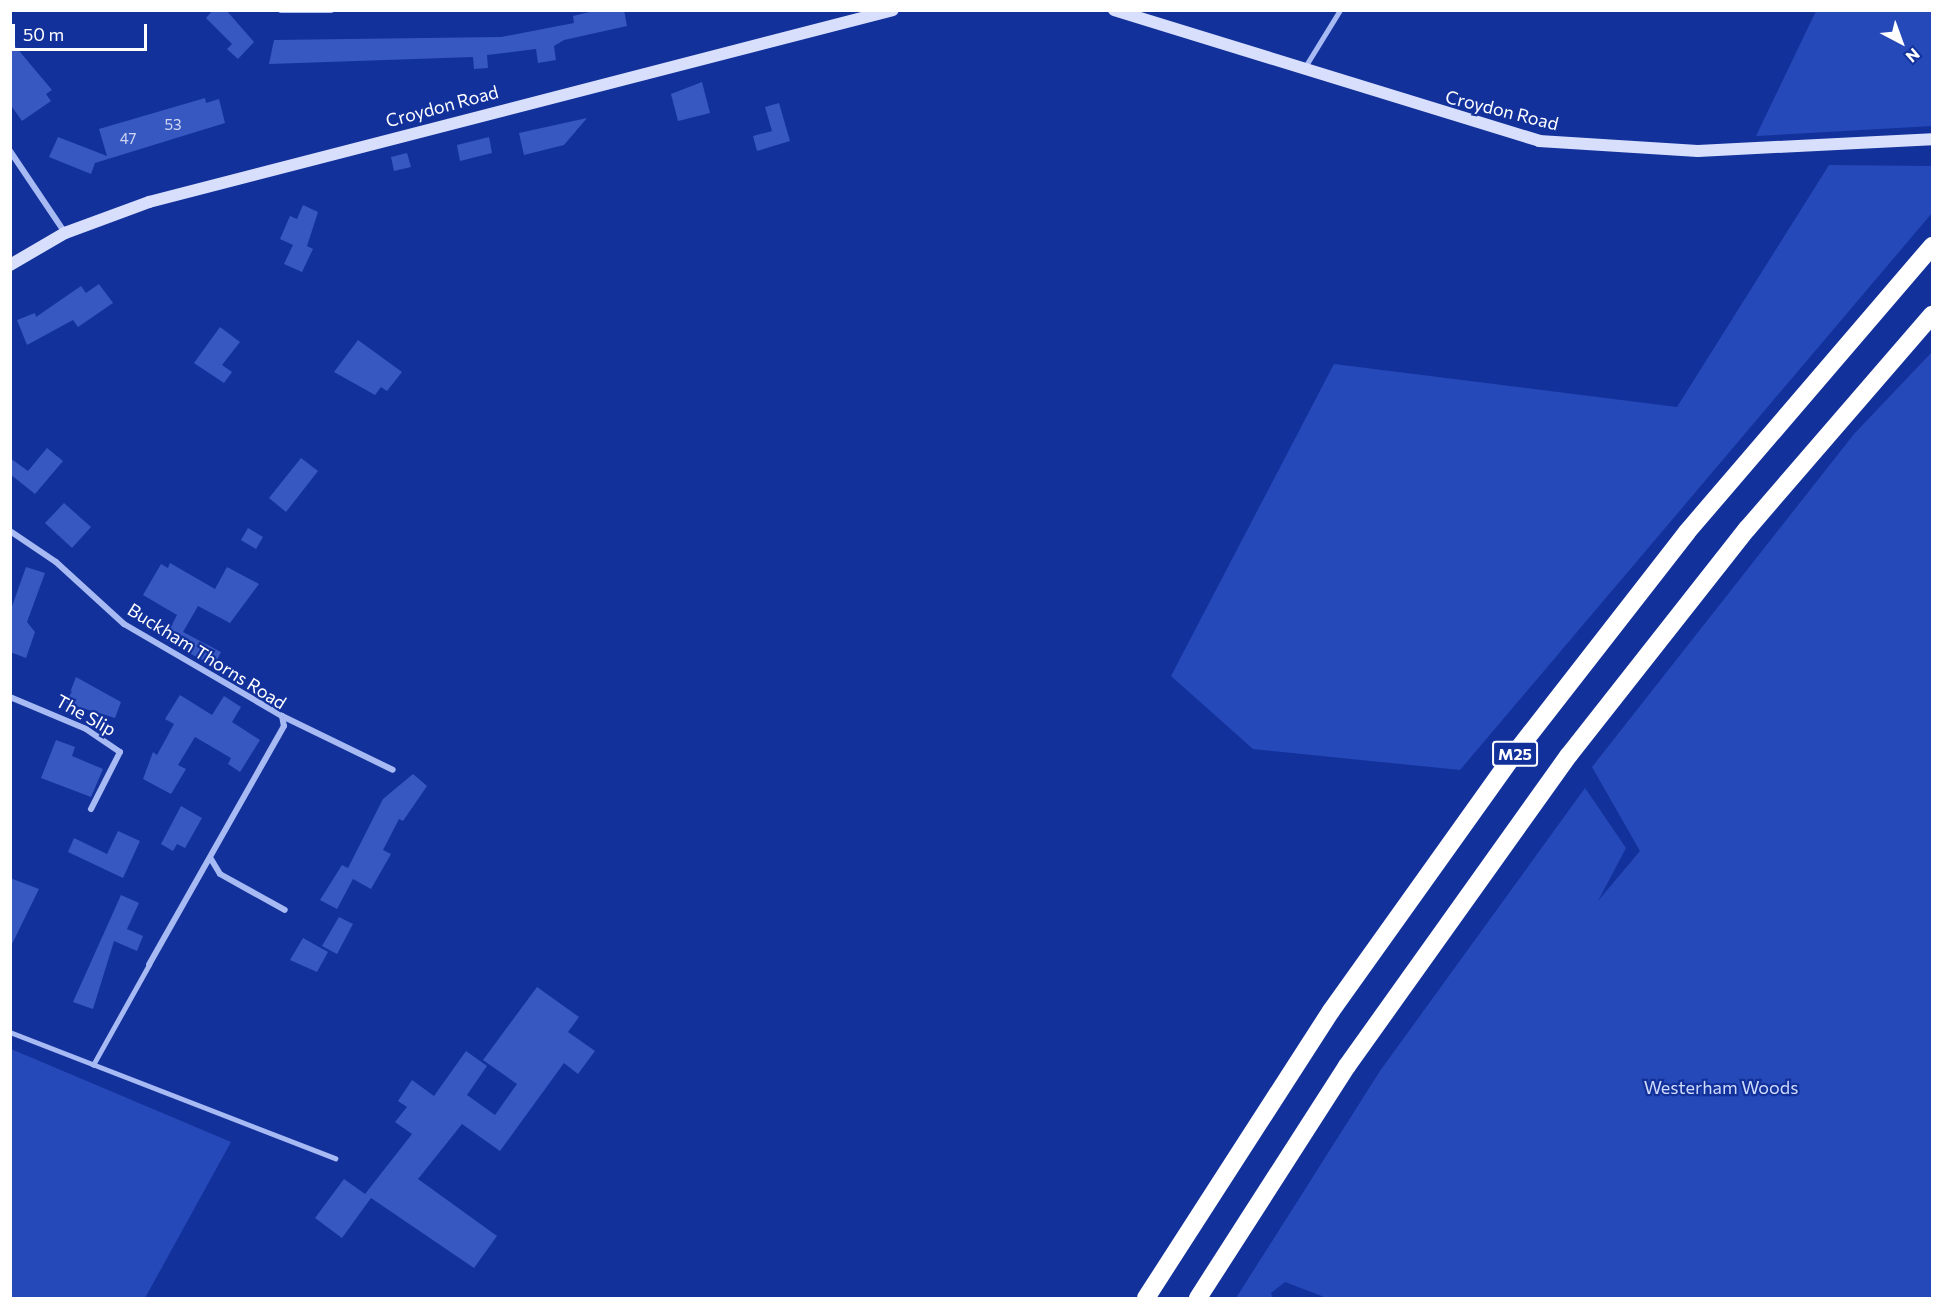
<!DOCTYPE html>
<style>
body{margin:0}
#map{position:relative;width:1943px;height:1309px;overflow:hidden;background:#13319b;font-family:Commissioner,sans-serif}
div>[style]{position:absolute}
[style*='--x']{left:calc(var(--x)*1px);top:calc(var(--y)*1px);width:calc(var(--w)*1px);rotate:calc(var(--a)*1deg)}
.green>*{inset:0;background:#2649b9}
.building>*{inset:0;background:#3758c1}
.lane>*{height:4.5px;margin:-2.25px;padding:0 2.25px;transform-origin:2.25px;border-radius:2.25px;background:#a7baf3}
.street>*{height:6px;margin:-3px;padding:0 3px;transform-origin:3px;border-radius:3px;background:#a7baf3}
.secondary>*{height:12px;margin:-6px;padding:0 6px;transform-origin:6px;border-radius:6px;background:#d7dffd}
.highway>*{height:18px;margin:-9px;padding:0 9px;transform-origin:9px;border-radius:9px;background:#fff}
span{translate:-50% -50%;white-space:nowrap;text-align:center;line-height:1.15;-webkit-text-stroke:4.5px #13319b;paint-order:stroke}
.number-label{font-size:15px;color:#cdd5f0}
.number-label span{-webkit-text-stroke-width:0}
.shield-label span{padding:2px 4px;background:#13319b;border:2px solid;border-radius:4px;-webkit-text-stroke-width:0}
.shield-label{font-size:16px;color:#fff;font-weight:700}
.street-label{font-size:18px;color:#fff}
.park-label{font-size:18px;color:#cfdbfd}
.frame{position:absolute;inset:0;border:12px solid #fff;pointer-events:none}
.north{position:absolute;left:1871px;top:12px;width:60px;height:60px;-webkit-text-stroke:4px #13319b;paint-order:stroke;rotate:139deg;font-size:16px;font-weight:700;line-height:24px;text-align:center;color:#fff}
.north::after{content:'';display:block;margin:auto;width:21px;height:27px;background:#fff;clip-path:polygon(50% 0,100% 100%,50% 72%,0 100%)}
.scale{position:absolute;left:12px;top:24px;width:135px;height:27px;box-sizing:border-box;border:3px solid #fff;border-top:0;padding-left:8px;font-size:18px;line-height:21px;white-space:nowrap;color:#fff;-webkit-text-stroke:4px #13319b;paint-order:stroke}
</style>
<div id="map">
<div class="green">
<div style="clip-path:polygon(1816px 11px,1932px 11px,1932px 126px,1756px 136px)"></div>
<div style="clip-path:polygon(1829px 165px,1932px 166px,1932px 213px,1460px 770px,1253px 749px,1171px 676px,1334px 364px,1677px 407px)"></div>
<div style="clip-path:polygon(1932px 352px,1932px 1298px,1327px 1298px,1285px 1282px,1271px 1293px,1273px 1298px,1236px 1298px,1380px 1071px,1585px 788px,1626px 848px,1598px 901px,1640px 851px,1592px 767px,1854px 434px)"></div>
<div style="clip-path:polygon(11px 1049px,231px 1142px,145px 1298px,11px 1298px)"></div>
</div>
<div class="building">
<div style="clip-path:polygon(213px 10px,226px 10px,254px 42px,238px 59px,227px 49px,232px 44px,206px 18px)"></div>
<div style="clip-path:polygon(598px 10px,624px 10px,627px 26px,564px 40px,554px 46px,556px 60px,538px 63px,536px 49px,487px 55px,488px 68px,474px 69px,473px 57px,269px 64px,274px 40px,501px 37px,574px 23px,573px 16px)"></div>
<div style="clip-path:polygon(10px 40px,52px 90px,46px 94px,51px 101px,22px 121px,10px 104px)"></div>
<div style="clip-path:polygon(702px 82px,710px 113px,678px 121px,671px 94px)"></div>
<div style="clip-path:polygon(205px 98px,206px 103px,219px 99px,225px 123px,95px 163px,91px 174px,49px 157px,58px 137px,107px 156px,99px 129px)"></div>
<div style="clip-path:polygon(779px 103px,790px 141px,757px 151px,753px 136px,772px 131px,765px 107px)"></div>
<div style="clip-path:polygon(587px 118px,564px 145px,524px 155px,519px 133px)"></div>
<div style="clip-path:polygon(489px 137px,492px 153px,460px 161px,457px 145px)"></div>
<div style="clip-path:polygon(407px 153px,411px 167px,394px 171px,391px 157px)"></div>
<div style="clip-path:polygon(303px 205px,318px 212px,307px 246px,313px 249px,302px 272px,284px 264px,293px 245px,280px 239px,290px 216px,297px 219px)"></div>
<div style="clip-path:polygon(99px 284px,113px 303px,78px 327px,73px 320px,27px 345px,17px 320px,35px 313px,36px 317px,81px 286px,86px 293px)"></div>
<div style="clip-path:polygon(220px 327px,240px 342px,222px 365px,232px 372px,224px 383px,194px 363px)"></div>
<div style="clip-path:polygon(358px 340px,402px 372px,387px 391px,381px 387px,375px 395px,334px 372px)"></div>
<div style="clip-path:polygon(47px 448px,63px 461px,35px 494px,10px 474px,10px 458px,28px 471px)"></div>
<div style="clip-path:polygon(301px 458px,318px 471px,286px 512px,269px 498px)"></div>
<div style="clip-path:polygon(64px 503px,91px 527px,72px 548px,45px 523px)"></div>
<div style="clip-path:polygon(248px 528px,263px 537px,256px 549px,241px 540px)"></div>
<div style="clip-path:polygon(170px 563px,215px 589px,227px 567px,259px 584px,230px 623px,198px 606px,183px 632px,221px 652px,214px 666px,164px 640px,177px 615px,143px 595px,161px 564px,168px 568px)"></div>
<div style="clip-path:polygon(26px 567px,45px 573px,27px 622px,35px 632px,26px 658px,10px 652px,10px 612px)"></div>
<div style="clip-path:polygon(76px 677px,121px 702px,115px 718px,66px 703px)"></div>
<div style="clip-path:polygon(180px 695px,212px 715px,224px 696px,241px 707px,232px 722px,260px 740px,240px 772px,228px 764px,231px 758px,195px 737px,178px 765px,186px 769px,171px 794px,143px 779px,153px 752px,157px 755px,174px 724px,165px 719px)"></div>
<div style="clip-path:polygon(56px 740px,75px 747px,72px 756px,103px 769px,91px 797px,41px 778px)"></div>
<div style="clip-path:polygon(413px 774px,427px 786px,403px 821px,399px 819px,383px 850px,391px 854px,371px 889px,353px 879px,337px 909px,320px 900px,342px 865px,348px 868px,383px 799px)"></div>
<div style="clip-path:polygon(181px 806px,202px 818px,185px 848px,177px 844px,173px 851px,161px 844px)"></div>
<div style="clip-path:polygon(118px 831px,140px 841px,123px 878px,68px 852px,74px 838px,107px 854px)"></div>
<div style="clip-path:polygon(10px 878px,39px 889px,11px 946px,10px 946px)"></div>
<div style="clip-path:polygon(121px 895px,139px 903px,127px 929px,143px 936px,137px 951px,114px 941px,93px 1009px,73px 1002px)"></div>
<div style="clip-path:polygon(339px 917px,353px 924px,337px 954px,322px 946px)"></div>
<div style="clip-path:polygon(303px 938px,328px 952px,317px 972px,290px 960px)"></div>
<div style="clip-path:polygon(537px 987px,579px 1017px,568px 1032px,595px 1051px,578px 1074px,564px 1063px,500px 1151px,462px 1124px,418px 1179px,497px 1236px,474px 1268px,371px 1198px,342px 1238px,315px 1218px,344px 1179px,365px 1194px,412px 1134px,395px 1122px,407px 1107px,398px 1101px,412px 1080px,434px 1096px,466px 1051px,487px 1066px,467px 1095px,495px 1115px,517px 1084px,483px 1060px)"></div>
</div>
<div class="lane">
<div style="--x:1305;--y:67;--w:67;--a:-58.4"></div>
<div style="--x:10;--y:1032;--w:349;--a:21.2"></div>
<div style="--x:93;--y:1065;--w:115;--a:-60.8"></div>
</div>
<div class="street">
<div style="--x:281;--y:10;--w:50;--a:0"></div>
<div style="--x:10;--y:151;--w:99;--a:56.1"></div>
<div style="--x:10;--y:531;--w:55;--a:34"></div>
<div style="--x:56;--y:562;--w:92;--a:42.4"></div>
<div style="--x:124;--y:624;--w:183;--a:30.2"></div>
<div style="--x:282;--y:716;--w:10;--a:79"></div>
<div style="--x:284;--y:726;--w:274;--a:119.5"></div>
<div style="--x:10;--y:697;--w:82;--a:22.8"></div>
<div style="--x:86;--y:729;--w:41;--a:34.1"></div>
<div style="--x:120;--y:752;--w:64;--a:117"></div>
<div style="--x:282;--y:716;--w:123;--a:25.9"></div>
<div style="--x:211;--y:859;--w:17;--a:59"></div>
<div style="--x:220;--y:874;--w:74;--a:29"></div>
</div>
<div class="secondary">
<div style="--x:1114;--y:10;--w:445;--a:17.1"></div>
<div style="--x:1539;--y:141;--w:159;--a:3.6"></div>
<div style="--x:1698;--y:151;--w:234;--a:-2.9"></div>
<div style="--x:10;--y:265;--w:64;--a:-30.2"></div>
<div style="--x:65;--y:233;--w:90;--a:-20.3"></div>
<div style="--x:149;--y:202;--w:768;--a:-14.47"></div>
</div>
<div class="highway">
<div style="--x:1146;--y:1298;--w:341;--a:-57.2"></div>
<div style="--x:1331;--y:1011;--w:312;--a:-54.5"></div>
<div style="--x:1512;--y:757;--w:285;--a:-52.1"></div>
<div style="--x:1687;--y:532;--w:377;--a:-49.4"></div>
<div style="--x:1198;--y:1298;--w:276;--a:-57.3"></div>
<div style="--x:1347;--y:1066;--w:382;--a:-54.5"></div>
<div style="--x:1569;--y:755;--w:288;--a:-51.8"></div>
<div style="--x:1747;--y:529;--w:283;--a:-49.2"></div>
</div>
<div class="number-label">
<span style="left:173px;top:125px">53</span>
<span style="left:128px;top:139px">47</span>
</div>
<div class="shield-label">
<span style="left:1515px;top:754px">M25</span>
</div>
<div class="street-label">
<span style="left:442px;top:106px;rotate:-15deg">Croydon Road</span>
<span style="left:1502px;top:110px;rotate:14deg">Croydon Road</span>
<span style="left:207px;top:656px;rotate:32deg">Buckham Thorns Road</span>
<span style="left:86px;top:715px;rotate:29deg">The Slip</span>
</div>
<div class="park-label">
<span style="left:1721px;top:1087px">Westerham Woods</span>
</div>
<div class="frame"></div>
<div class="north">N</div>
<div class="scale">50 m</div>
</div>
